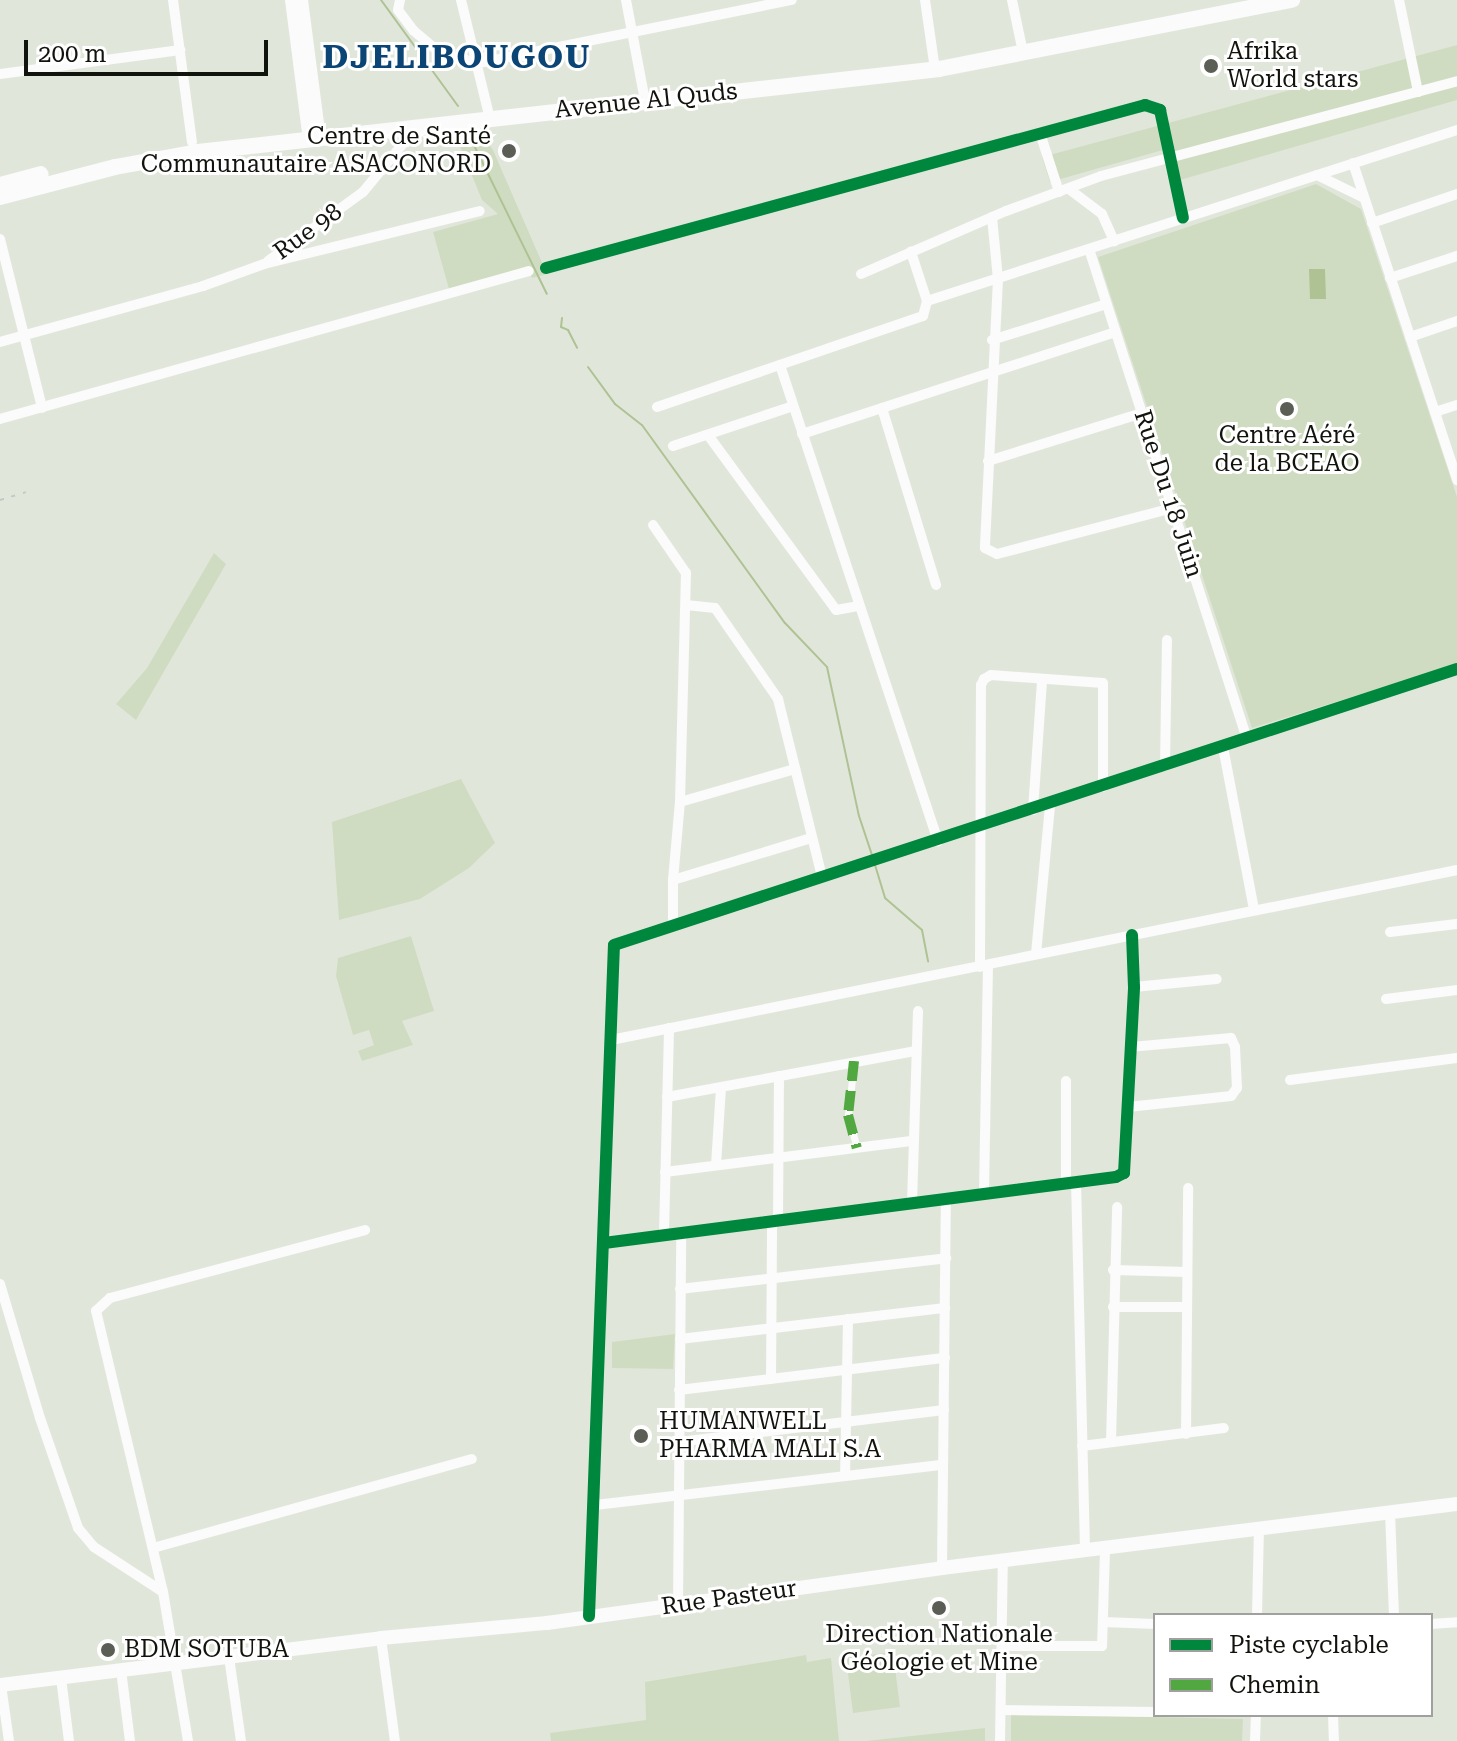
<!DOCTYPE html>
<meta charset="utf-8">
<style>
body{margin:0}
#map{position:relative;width:1457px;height:1741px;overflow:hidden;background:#e1e6db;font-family:"Roboto Serif",serif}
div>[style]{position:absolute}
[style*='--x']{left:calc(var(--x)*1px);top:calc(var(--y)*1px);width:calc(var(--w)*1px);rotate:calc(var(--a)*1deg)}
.green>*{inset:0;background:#d0dcc1}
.water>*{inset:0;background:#afc294}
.stream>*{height:2px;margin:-1px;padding:0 1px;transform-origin:1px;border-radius:1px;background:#afc294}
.pedestrian>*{height:7px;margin:-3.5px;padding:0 3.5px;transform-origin:3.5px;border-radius:3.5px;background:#fafbfa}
.minor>*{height:10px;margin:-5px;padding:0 5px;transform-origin:5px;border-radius:5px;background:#fafbfa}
.tertiary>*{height:12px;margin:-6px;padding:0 6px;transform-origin:6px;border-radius:6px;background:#fafbfa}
.secondary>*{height:14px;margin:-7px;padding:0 7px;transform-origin:7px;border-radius:7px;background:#fafbfa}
.primary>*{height:16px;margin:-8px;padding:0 8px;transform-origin:8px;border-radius:8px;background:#fafbfa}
.rail>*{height:2px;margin-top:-1px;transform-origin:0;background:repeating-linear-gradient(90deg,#c6c7c4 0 4px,transparent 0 12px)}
.quiet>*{height:10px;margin-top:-5px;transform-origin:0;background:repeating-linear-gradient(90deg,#51a841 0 20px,transparent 0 30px)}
.cycleway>*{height:12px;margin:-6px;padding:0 6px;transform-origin:6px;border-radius:6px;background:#00873e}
.dots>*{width:22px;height:22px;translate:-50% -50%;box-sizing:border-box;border:4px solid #fff;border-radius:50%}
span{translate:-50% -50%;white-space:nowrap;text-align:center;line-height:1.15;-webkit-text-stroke:6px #fff;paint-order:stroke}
.poi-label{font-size:24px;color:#11140d}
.left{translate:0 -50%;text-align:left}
.right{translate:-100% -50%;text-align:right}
.street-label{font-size:24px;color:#11140d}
.district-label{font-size:32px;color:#0a4575;font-weight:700;letter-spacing:2px}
.legend{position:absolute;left:1153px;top:1613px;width:280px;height:104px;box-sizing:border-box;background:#fff;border:2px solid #a0a19e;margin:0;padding:10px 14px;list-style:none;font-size:24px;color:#11140d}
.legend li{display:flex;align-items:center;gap:16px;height:40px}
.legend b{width:40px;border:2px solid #a0a19e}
.scale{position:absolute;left:24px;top:40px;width:244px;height:36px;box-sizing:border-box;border:4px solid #11140d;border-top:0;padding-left:10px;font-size:24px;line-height:28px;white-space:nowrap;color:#11140d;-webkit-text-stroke:6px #fff;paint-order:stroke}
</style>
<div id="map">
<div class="green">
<div style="clip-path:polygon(1457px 45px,1457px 100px,1180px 180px,1170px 148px,1050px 182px,1042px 157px)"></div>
<div style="clip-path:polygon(474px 125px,493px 150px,547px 274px,532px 278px,527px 268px,449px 289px,433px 232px,498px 214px,482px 200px,452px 127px)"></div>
<div style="clip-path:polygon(1316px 184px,1361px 209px,1457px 497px,1457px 664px,1252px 728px,1098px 257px)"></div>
<div style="clip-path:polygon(214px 553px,226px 564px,136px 720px,116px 704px,147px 668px)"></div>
<div style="clip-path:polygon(461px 779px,495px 843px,469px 868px,420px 899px,339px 920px,332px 822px)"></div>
<div style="clip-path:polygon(411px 936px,434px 1011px,402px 1021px,413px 1045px,362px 1061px,358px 1051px,374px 1045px,369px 1030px,353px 1035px,336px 976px,338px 958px)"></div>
<div style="clip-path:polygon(675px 1334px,673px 1369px,612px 1368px,612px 1342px)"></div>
<div style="clip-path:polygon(893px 1652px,900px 1707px,853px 1713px,846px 1658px)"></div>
<div style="clip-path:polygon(806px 1655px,807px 1662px,831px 1658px,839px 1741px,551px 1741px,550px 1733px,646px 1720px,645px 1682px)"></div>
<div style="clip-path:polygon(1011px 1714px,1243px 1719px,1242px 1741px,1011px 1741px)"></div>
<div style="clip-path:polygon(985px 1728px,985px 1741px,866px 1741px)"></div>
</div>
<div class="water">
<div style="clip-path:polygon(1309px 269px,1325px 269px,1326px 299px,1310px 299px)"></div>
</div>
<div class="stream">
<div style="--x:381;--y:0;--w:131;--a:54"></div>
<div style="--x:468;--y:133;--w:179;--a:63.9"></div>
<div style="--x:562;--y:318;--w:9;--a:96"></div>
<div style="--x:561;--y:327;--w:8;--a:23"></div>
<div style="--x:568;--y:330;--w:20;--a:63"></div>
<div style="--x:588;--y:367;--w:46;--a:53.9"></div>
<div style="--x:615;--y:404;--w:34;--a:38"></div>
<div style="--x:642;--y:425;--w:244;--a:54.2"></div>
<div style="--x:785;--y:623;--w:61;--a:46.3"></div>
<div style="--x:827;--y:667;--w:152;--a:77.9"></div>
<div style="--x:859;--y:816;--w:41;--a:71.6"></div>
<div style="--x:875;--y:865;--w:34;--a:73"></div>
<div style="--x:885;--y:898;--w:49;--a:40.9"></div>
<div style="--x:922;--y:930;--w:32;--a:79"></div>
</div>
<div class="pedestrian">
<div style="--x:854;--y:1061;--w:54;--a:96.3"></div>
<div style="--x:848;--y:1115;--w:34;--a:75"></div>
</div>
<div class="minor">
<div style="--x:173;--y:0;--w:143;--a:82.4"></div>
<div style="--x:400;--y:0;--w:10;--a:101"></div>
<div style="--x:398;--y:10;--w:26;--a:53"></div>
<div style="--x:414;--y:31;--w:35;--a:40"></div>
<div style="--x:441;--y:54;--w:39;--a:13"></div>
<div style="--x:479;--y:63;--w:319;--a:-11.4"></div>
<div style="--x:461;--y:0;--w:114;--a:76.3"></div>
<div style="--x:626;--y:0;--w:103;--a:79.3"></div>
<div style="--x:925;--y:0;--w:70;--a:81.8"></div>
<div style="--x:1012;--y:0;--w:44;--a:78.2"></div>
<div style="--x:1399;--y:0;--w:94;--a:78.3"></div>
<div style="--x:0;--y:74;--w:182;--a:-7.6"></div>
<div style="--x:1040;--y:133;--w:62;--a:72.1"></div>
<div style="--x:1353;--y:163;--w:334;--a:71.8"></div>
<div style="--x:1317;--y:175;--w:52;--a:26.1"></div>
<div style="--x:1069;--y:189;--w:41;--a:37.1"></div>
<div style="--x:1102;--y:214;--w:30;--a:66"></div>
<div style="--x:992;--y:217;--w:62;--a:84.5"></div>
<div style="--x:998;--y:279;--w:269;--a:92.8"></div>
<div style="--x:985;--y:548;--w:13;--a:27"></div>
<div style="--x:997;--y:554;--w:181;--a:-14.7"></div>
<div style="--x:1372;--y:223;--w:90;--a:-18.8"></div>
<div style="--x:0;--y:239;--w:174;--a:76"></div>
<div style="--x:1089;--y:249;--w:515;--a:72.13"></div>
<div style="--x:268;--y:261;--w:117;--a:-36"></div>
<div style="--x:363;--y:192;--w:83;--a:-50.4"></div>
<div style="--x:546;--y:268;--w:621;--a:-15.22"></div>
<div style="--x:1145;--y:105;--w:16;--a:18"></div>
<div style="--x:1160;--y:110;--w:110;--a:78"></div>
<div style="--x:861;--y:274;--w:158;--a:-23.5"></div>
<div style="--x:1006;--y:211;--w:101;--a:-20.2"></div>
<div style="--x:1101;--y:176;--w:368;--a:-14.9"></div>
<div style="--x:1390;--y:278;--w:71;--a:-18.2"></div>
<div style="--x:927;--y:301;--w:557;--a:-17.88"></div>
<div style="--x:1410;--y:337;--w:50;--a:-18.8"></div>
<div style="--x:992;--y:340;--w:120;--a:-17.5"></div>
<div style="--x:0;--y:342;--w:211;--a:-15.4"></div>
<div style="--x:203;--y:286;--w:65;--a:-19.8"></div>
<div style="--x:264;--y:264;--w:222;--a:-13.8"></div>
<div style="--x:780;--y:365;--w:502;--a:71.64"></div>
<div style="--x:657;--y:407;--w:281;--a:-18.9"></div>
<div style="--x:923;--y:316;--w:16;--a:-75"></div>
<div style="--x:927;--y:301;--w:52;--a:-108.1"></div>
<div style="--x:882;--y:408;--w:185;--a:73"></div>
<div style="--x:1435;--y:412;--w:23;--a:-18"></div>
<div style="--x:0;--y:419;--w:549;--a:-15.63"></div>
<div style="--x:802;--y:434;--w:329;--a:-18"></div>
<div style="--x:708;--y:435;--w:217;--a:53.8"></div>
<div style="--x:836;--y:610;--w:22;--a:-10"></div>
<div style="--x:673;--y:446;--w:126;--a:-18.4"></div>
<div style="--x:988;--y:461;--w:161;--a:-17.3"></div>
<div style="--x:653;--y:525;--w:58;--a:55.5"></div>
<div style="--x:686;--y:573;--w:229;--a:91.5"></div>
<div style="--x:686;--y:605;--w:29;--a:6"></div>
<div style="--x:715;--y:608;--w:111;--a:55.3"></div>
<div style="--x:778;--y:699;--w:183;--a:76.1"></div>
<div style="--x:1223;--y:747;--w:166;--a:79.2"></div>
<div style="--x:1165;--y:766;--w:126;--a:-89.1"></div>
<div style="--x:1033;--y:810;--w:130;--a:-86"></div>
<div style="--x:673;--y:880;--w:78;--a:-84.9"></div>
<div style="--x:680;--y:802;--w:120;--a:-16"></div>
<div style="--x:673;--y:926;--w:46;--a:-90"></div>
<div style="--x:673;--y:880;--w:144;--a:-16.9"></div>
<div style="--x:1390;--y:932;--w:67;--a:-6.8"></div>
<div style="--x:1036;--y:954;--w:150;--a:-84.6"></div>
<div style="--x:980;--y:967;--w:282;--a:-89.8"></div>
<div style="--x:981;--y:685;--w:7;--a:-63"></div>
<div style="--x:984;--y:679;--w:8;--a:-30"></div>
<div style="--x:991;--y:675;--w:112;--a:4.1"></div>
<div style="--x:1103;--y:683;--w:104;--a:90"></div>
<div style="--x:1134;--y:987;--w:83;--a:-5.5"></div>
<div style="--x:1386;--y:999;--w:72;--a:-7.2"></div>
<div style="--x:611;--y:1040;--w:863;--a:-11.36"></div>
<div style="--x:1290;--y:1080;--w:168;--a:-7.5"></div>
<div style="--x:1066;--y:1081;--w:102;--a:90"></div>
<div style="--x:667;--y:1097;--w:252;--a:-10.5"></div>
<div style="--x:1128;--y:1107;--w:104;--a:-6.1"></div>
<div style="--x:1231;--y:1096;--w:10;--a:-53"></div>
<div style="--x:1237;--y:1088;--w:41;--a:-92.8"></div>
<div style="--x:1235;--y:1047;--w:10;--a:-114"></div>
<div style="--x:1231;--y:1038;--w:100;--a:174.9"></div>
<div style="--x:716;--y:1165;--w:78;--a:-86.3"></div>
<div style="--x:665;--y:1172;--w:248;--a:-7.2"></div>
<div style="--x:1076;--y:1181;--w:369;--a:88.6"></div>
<div style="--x:984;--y:1193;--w:227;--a:-89"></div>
<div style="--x:912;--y:1203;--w:192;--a:-88.2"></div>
<div style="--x:778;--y:1220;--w:144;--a:-89.6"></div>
<div style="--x:664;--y:1234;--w:206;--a:-88.6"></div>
<div style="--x:604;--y:1243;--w:516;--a:-7.35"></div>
<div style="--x:1116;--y:1177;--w:9;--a:-27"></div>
<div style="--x:1124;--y:1173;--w:186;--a:-86.9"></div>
<div style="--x:1134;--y:987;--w:52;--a:-92.2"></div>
<div style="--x:1113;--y:1270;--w:74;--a:1.5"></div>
<div style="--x:0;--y:1284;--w:140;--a:73.4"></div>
<div style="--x:40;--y:1418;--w:116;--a:70.9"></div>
<div style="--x:78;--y:1528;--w:25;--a:50"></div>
<div style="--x:94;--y:1547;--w:82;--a:33.1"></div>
<div style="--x:680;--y:1289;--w:268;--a:-6.6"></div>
<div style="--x:1113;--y:1307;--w:74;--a:0"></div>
<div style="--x:680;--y:1339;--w:267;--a:-6.7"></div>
<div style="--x:771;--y:1379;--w:158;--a:-89.6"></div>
<div style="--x:679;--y:1390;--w:268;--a:-6.9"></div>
<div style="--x:1186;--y:1434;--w:246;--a:-89.5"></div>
<div style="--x:679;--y:1442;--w:267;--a:-6.9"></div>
<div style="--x:1111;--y:1442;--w:235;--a:-88.5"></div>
<div style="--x:1082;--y:1446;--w:143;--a:-7.2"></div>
<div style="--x:845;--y:1476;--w:157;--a:-88.9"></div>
<div style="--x:595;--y:1505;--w:350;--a:-6.6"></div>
<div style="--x:1390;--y:1512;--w:103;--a:87.8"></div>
<div style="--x:153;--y:1548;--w:331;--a:-15.6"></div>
<div style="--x:942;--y:1568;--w:370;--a:-89.4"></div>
<div style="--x:678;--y:1606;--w:374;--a:-89.5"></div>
<div style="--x:1257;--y:1615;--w:87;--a:-88.7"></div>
<div style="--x:589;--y:1616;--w:671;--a:-87.87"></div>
<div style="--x:614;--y:945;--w:887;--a:-18.13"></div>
<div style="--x:1103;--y:1622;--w:52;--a:2.2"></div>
<div style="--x:1431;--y:1624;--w:26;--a:-4"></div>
<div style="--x:381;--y:1638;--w:104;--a:82.3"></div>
<div style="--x:1002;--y:1646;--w:100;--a:0"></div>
<div style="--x:1102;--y:1646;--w:98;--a:-88.2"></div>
<div style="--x:229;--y:1657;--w:85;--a:81.9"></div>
<div style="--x:121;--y:1670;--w:72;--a:82.8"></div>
<div style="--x:61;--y:1678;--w:64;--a:82.8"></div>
<div style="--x:1;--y:1685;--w:57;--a:81.9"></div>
<div style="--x:1001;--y:1710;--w:154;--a:0.7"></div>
<div style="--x:1333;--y:1715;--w:26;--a:88"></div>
<div style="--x:188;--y:1741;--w:151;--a:-99.5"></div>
<div style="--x:163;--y:1592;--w:289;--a:-103.4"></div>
<div style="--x:96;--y:1311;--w:19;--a:-43"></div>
<div style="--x:110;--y:1298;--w:264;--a:-14.9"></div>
<div style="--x:1000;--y:1741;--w:181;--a:-89.1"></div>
<div style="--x:1255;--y:1741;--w:26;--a:-88"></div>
</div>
<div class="tertiary">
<div style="--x:291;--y:0;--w:141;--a:82.7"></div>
<div style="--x:302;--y:0;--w:139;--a:82.6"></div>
</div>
<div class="secondary">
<div style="--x:0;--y:1685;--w:384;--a:-7"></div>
<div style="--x:381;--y:1638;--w:167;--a:-5.2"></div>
<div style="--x:547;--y:1623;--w:399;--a:-7.9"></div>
<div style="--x:942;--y:1568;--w:519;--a:-7.08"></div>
</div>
<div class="primary">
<div style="--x:0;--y:185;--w:42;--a:-15"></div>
<div style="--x:0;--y:197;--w:119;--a:-14.6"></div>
<div style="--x:115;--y:167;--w:84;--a:-10.2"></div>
<div style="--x:198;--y:152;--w:746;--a:-6.39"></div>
<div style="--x:939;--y:69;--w:360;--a:-11.1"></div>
</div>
<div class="rail">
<div style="--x:0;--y:500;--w:27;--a:-17"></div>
</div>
<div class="quiet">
<div style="--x:854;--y:1061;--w:54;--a:96.3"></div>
<div style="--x:848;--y:1115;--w:34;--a:75"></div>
</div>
<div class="cycleway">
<div style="--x:546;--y:268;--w:621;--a:-15.22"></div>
<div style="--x:1145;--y:105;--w:16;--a:18"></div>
<div style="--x:1160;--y:110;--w:110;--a:78"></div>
<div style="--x:604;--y:1243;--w:516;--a:-7.35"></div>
<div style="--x:1116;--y:1177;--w:9;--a:-27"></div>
<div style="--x:1124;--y:1173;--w:186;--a:-86.9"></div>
<div style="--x:1134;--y:987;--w:52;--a:-92.2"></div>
<div style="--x:589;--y:1616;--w:671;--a:-87.87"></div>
<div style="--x:614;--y:945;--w:887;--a:-18.13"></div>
</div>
<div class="dots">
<div style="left:1211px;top:66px;background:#5a5e55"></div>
<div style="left:509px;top:151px;background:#5a5e55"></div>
<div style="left:1287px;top:409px;background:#5a5e55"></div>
<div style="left:641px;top:1436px;background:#5a5e55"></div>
<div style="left:939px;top:1608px;background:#5a5e55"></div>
<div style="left:108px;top:1650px;background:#5a5e55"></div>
</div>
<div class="poi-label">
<span class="left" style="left:1227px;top:66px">Afrika<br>World stars</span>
<span class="right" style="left:491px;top:151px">Centre de Santé<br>Communautaire ASACONORD</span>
<span style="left:1287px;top:450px">Centre Aéré<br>de la BCEAO</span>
<span class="left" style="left:659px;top:1436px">HUMANWELL<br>PHARMA MALI S.A</span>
<span style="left:939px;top:1649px">Direction Nationale<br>Géologie et Mine</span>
<span class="left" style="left:124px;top:1650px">BDM SOTUBA</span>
</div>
<div class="street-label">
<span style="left:646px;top:101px;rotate:-6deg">Avenue Al Quds</span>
<span style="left:308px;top:232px;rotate:-36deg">Rue 98</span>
<span style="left:1168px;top:494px;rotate:72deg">Rue Du 18 Juin</span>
<span style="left:729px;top:1598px;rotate:-8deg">Rue Pasteur</span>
</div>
<div class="district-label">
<span style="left:457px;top:57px">DJELIBOUGOU</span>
</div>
<ul class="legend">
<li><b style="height:10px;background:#00873e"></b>Piste cyclable</li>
<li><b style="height:10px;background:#51a841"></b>Chemin</li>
</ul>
<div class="scale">200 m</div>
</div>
